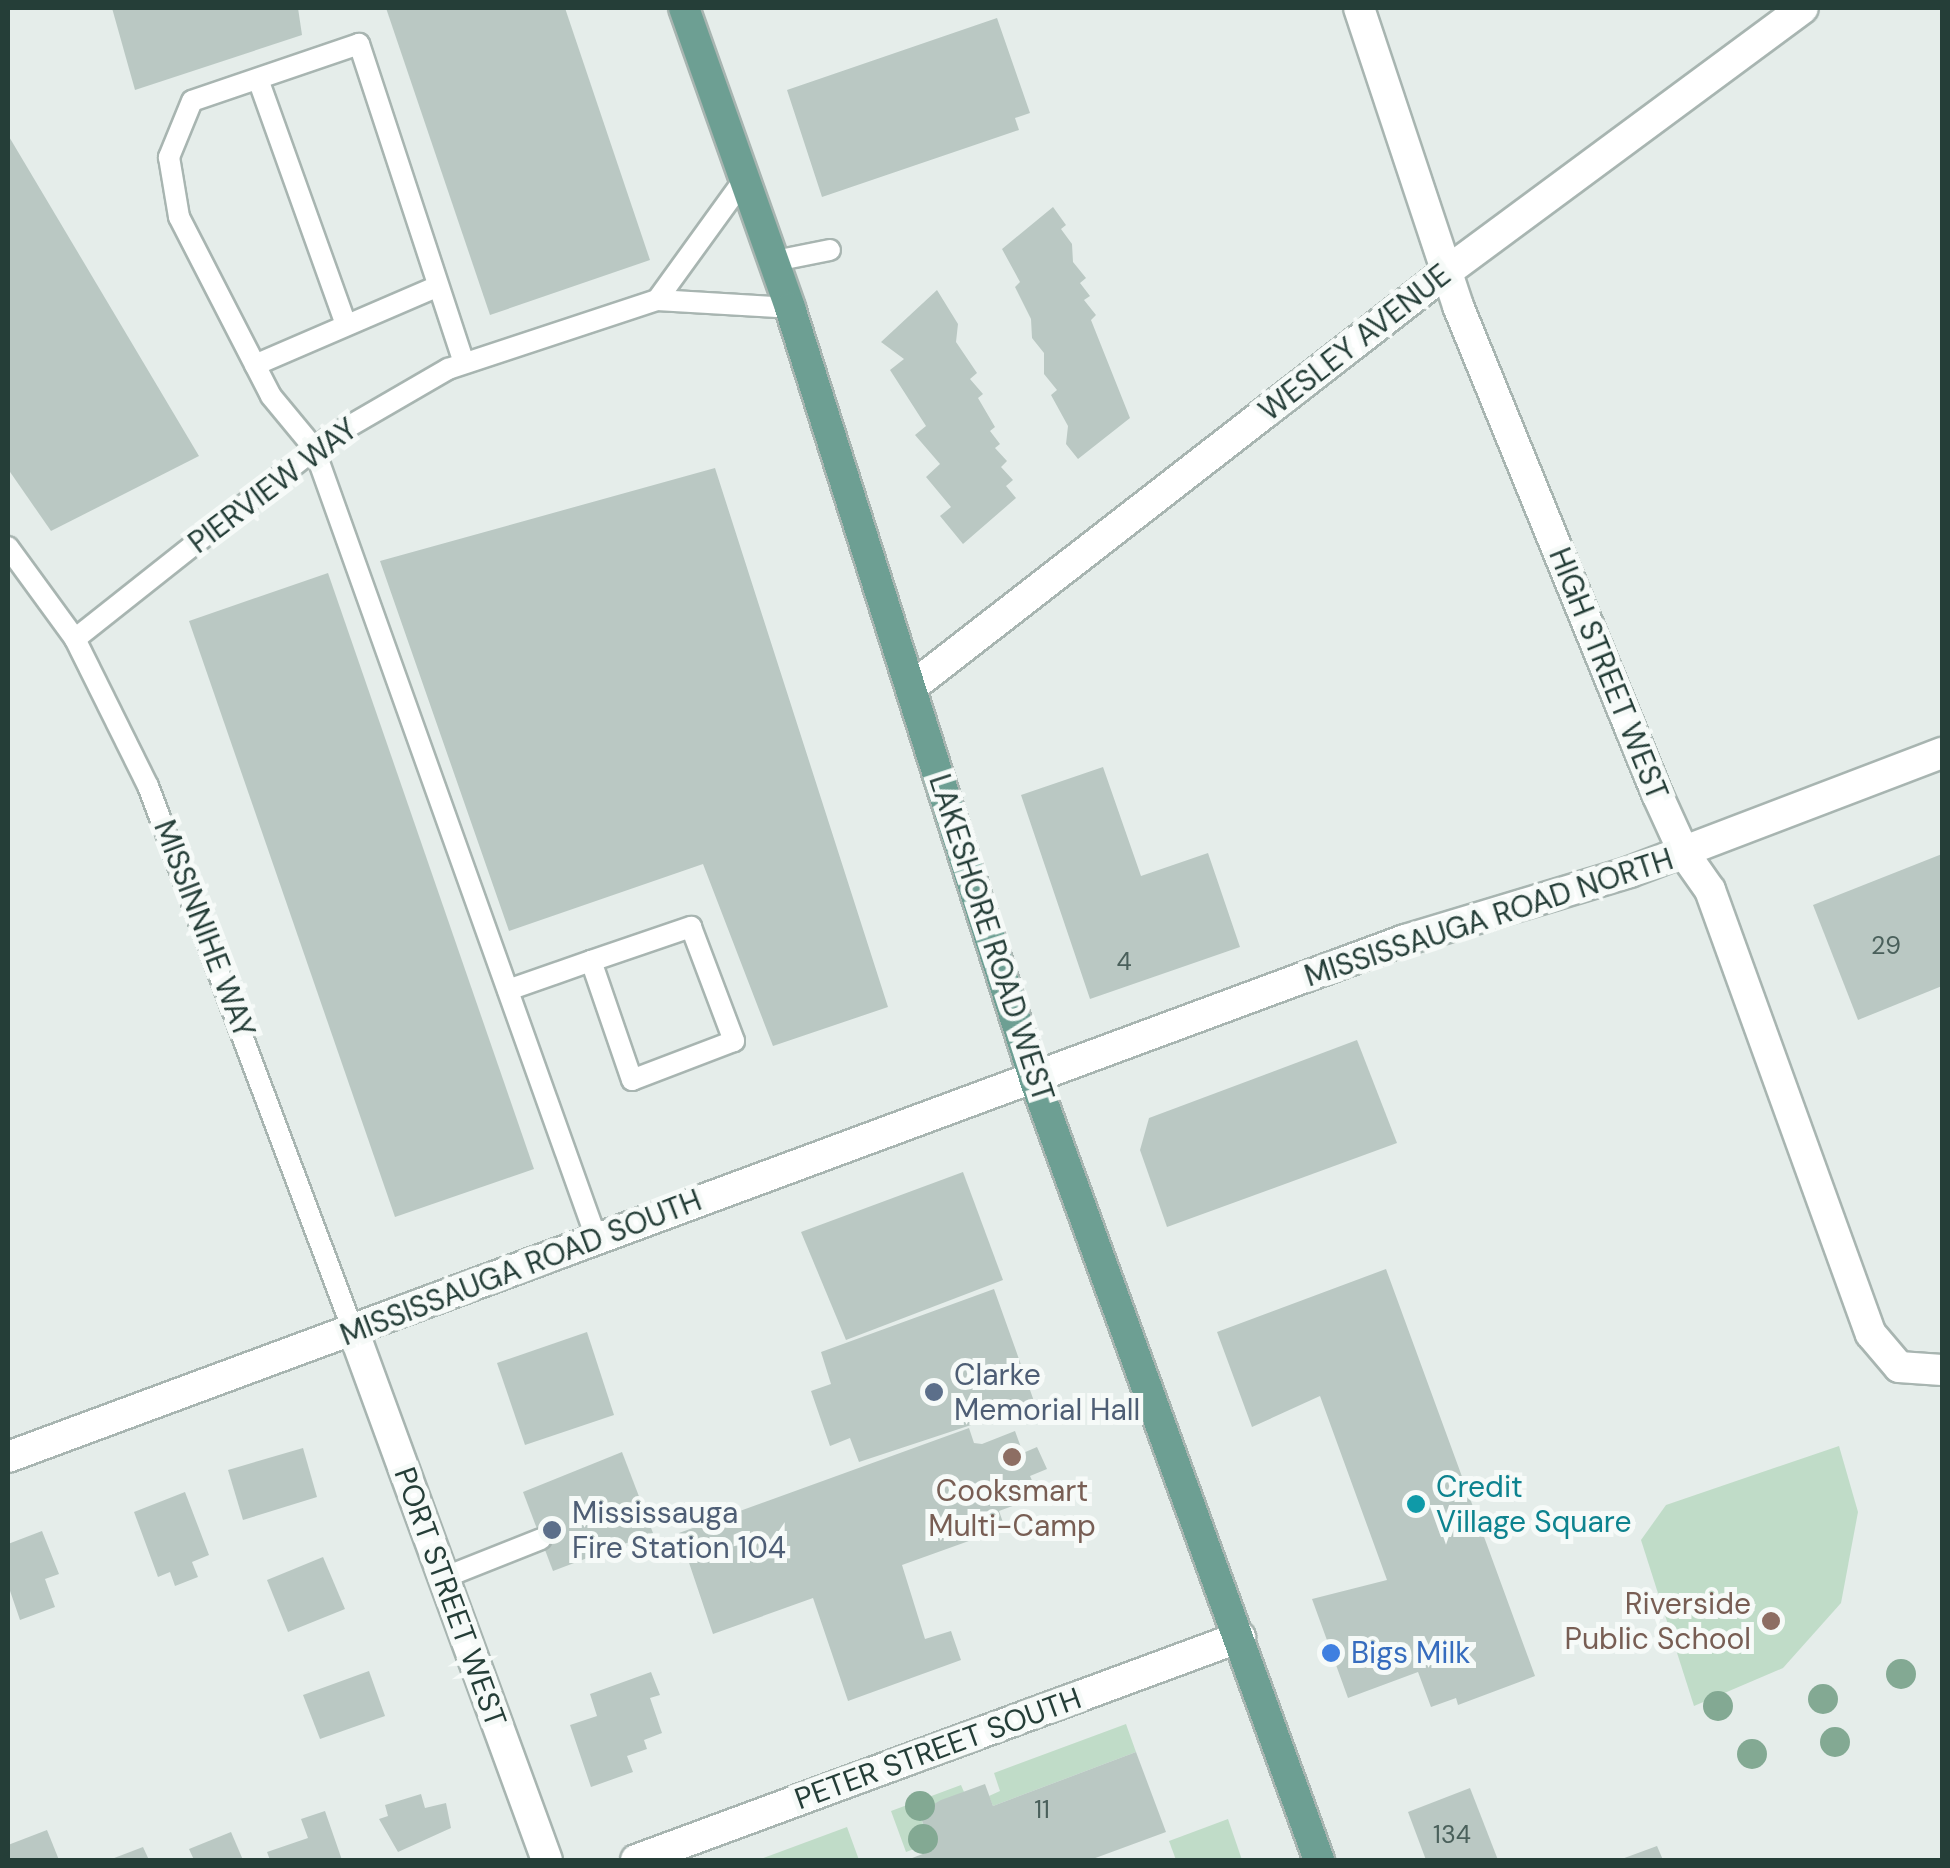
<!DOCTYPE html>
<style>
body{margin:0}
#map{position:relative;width:1950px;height:1868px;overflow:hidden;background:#e5edea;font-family:"DM Sans",sans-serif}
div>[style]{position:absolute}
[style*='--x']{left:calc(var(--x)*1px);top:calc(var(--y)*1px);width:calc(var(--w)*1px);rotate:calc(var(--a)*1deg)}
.green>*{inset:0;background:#c0dcc8}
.building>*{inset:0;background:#bac8c3}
.roads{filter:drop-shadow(2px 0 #a8b5b1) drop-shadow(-2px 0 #a8b5b1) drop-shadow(0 2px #a8b5b1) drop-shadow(0 -2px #a8b5b1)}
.lane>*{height:20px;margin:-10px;padding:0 10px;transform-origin:10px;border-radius:10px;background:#fff}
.street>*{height:30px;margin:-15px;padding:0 15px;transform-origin:15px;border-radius:15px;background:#fff}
.secondary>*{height:30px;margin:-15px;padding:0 15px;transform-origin:15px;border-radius:15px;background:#fff}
.primary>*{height:30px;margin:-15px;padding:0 15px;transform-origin:15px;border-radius:15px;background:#6d9f93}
.trees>*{width:30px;height:30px;margin:-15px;border-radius:50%;background:#83a993}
.dots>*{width:28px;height:28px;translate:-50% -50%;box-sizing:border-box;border:5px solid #f6faf8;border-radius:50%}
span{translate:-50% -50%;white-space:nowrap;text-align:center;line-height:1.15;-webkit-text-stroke:10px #f6faf8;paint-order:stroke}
.number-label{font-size:25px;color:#4a605b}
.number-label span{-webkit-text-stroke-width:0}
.street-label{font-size:30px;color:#253e38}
.service-label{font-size:30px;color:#4e5e75}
.left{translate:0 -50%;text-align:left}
.culture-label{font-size:30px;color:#0d838f}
.education-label{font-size:30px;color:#785e54}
.right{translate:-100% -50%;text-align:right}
.shop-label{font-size:30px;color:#366cbe}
.frame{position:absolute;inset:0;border:10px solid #253e38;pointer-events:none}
</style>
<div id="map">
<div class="green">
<div style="clip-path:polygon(1839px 1446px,1858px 1512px,1841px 1603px,1783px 1668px,1694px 1706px,1641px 1540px,1666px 1505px)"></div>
<div style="clip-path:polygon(1126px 1724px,1136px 1752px,993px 1806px,989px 1796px,1000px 1791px,994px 1773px)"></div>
<div style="clip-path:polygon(961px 1785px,964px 1792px,919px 1813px,930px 1843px,906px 1852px,891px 1811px)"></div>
<div style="clip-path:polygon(1228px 1819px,1242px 1860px,1176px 1860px,1169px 1841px)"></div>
<div style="clip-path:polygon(847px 1827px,859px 1860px,758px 1860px)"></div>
</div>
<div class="building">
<div style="clip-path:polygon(112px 8px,298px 8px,302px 35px,135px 90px)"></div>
<div style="clip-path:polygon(386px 8px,565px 8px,650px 260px,490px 315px)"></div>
<div style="clip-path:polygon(997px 18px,1030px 113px,1015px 118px,1019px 130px,822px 197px,787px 90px)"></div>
<div style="clip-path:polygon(8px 135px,199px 456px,51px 531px,8px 469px)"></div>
<div style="clip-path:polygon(1053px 207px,1066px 225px,1061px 229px,1072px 244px,1073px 262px,1086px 278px,1080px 283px,1090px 296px,1084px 300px,1096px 315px,1091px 320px,1130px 418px,1078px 459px,1066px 444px,1068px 426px,1051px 395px,1057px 390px,1044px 374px,1044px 353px,1032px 338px,1031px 319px,1015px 287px,1020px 282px,1002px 249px)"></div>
<div style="clip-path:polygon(937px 290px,958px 324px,956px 342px,977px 373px,970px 379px,983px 394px,978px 398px,995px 427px,990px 431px,1000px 444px,995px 448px,1007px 461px,1001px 467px,1013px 480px,1006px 486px,1016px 498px,963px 544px,940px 516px,951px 507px,926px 477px,940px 464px,915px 435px,926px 426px,890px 370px,904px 359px,881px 342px)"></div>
<div style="clip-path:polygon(715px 468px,888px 1007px,773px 1046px,703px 864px,509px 931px,380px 561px)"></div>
<div style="clip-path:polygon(328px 573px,534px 1169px,395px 1217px,189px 621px)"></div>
<div style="clip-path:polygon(1103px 767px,1141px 876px,1208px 853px,1240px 947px,1090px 999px,1021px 795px)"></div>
<div style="clip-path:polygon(1942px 854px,1942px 986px,1858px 1020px,1813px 905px)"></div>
<div style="clip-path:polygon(1357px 1040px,1397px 1143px,1167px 1227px,1140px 1150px,1149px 1118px)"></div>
<div style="clip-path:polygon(963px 1172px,1003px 1280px,846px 1340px,801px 1232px)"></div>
<div style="clip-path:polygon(1386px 1269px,1535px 1676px,1458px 1705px,1456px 1698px,1431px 1707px,1418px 1672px,1348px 1698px,1312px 1599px,1387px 1580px,1320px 1396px,1252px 1427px,1217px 1332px)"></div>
<div style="clip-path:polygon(994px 1289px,1035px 1404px,859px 1462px,850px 1438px,830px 1446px,811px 1391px,831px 1384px,821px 1352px)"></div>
<div style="clip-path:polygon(587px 1332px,614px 1415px,525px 1445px,497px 1363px)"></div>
<div style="clip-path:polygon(969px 1428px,974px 1443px,982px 1444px,1015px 1431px,1023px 1453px,1037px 1447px,1047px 1469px,1030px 1476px,1039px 1496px,999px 1511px,1005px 1528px,902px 1565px,925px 1639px,951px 1631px,961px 1660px,848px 1701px,813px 1598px,713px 1634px,679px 1533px)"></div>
<div style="clip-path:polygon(303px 1448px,317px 1497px,243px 1520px,228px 1470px)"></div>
<div style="clip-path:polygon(622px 1452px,653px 1533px,553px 1571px,523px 1492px)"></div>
<div style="clip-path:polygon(185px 1492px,209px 1555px,192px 1562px,198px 1577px,175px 1586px,170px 1572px,158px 1577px,134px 1512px)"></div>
<div style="clip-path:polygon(42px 1531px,59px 1574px,45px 1579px,55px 1607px,20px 1620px,8px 1585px,8px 1544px)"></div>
<div style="clip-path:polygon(323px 1557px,345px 1609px,288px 1632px,267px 1580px)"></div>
<div style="clip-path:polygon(369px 1671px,385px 1716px,320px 1739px,303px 1695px)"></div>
<div style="clip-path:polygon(651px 1672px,660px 1695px,650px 1698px,662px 1733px,644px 1740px,647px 1749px,627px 1756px,633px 1772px,591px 1787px,570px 1725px,597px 1716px,590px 1694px)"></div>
<div style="clip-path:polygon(1136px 1752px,1166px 1832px,1090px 1860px,907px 1860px,933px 1850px,919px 1813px,941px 1800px,985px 1784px,993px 1806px)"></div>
<div style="clip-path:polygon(1470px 1788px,1498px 1860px,1426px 1860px,1408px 1812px)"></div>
<div style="clip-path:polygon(421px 1794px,425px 1808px,446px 1803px,451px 1828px,398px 1852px,379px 1819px,388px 1816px,385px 1805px)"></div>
<div style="clip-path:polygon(325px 1811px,342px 1860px,270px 1860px,267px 1852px,308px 1838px,301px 1819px)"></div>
<div style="clip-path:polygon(47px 1830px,59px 1860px,8px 1860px,8px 1845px)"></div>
<div style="clip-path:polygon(231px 1832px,243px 1860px,194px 1860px,189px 1849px)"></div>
<div style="clip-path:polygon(1657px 1846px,1663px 1860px,1619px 1860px)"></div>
<div style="clip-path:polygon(143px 1847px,149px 1860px,109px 1860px)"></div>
</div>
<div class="roads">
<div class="lane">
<div style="--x:258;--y:79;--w:261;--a:70.3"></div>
<div style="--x:775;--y:261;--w:56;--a:-11.3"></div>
<div style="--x:657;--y:300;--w:147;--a:-54.1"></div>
<div style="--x:464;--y:363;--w:336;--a:-108.2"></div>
<div style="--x:359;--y:44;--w:176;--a:161.2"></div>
<div style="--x:192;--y:101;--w:61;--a:112.3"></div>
<div style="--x:169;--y:157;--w:61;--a:80.5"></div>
<div style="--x:179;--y:217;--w:201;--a:62.8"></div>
<div style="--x:271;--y:396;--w:67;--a:50.4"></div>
<div style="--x:314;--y:448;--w:841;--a:70.34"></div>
<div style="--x:255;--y:365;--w:199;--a:-23.3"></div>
<div style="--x:8;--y:547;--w:114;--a:53.9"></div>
<div style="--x:75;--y:639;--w:164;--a:63.6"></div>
<div style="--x:148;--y:786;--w:585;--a:69.36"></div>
<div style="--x:75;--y:639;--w:324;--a:-38.4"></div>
<div style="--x:329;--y:438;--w:138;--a:-30.1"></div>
<div style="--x:448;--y:369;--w:220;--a:-18.3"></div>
<div style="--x:657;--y:300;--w:133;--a:3.4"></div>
<div style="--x:508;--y:990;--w:88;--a:-19.3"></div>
<div style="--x:591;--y:961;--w:106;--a:-18.8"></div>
<div style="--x:691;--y:927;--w:122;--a:69.3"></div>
<div style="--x:734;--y:1041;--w:109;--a:159.1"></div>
<div style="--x:632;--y:1080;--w:126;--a:-109"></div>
<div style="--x:443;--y:1578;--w:105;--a:-21.7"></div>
</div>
<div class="street">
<div style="--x:1359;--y:8;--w:314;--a:71.6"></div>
<div style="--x:1458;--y:306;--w:529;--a:67.8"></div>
<div style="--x:1658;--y:796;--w:63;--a:65.5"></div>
<div style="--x:1684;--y:853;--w:45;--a:54.9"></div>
<div style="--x:1710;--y:890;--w:472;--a:70.1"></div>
<div style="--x:1871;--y:1334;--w:43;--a:49.7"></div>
<div style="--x:1899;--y:1367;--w:43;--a:4"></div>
<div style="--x:913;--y:686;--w:673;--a:-37.82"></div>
<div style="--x:1445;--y:273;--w:445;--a:-36.5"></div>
<div style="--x:354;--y:1333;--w:561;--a:69.89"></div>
<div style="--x:636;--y:1860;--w:644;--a:-20.26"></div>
</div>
<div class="secondary">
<div style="--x:8;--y:1457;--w:1490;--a:-20.31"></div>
<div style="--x:1405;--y:940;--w:235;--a:-16.8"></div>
<div style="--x:1630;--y:872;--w:334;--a:-20.9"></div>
</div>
<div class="primary">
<div style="--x:684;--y:8;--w:318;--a:70.5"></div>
<div style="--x:790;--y:308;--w:811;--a:72.41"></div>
<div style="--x:1035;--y:1081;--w:829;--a:69.97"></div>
</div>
</div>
<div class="trees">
<div style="left:1901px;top:1674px"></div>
<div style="left:1823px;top:1699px"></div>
<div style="left:1718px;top:1706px"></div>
<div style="left:1835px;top:1742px"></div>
<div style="left:1752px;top:1754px"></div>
<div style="left:920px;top:1806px"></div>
<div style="left:923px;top:1839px"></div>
</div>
<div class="dots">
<div style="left:934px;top:1392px;background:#5c6f8a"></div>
<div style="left:1012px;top:1457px;background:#8d6e63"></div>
<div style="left:1416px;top:1504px;background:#0f9aa8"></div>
<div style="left:552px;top:1530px;background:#5c6f8a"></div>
<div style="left:1771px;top:1621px;background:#8d6e63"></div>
<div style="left:1331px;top:1653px;background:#3f7fe0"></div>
</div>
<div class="number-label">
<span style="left:1886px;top:946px">29</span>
<span style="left:1124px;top:962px">4</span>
<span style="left:1042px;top:1810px">11</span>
<span style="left:1452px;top:1835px">134</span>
</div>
<div class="street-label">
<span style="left:1355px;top:343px;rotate:-38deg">WESLEY AVENUE</span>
<span style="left:273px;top:486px;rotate:-37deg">PIERVIEW WAY</span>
<span style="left:1608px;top:674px;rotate:68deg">HIGH STREET WEST</span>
<span style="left:1489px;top:918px;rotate:-18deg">MISSISSAUGA ROAD NORTH</span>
<span style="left:204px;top:929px;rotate:69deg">MISSINNIHE WAY</span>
<span style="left:991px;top:938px;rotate:72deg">LAKESHORE ROAD WEST</span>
<span style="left:521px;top:1268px;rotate:-21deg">MISSISSAUGA ROAD SOUTH</span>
<span style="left:450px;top:1597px;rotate:70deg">PORT STREET WEST</span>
<span style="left:938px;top:1749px;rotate:-20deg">PETER STREET SOUTH</span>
</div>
<div class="service-label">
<span class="left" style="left:954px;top:1392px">Clarke<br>Memorial Hall</span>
<span class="left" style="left:572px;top:1530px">Mississauga<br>Fire Station 104</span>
</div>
<div class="culture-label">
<span class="left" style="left:1436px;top:1504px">Credit<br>Village Square</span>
</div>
<div class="education-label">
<span style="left:1012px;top:1508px">Cooksmart<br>Multi-Camp</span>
<span class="right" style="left:1751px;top:1621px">Riverside<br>Public School</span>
</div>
<div class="shop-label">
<span class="left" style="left:1351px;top:1653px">Bigs Milk</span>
</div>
<div class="frame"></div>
</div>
